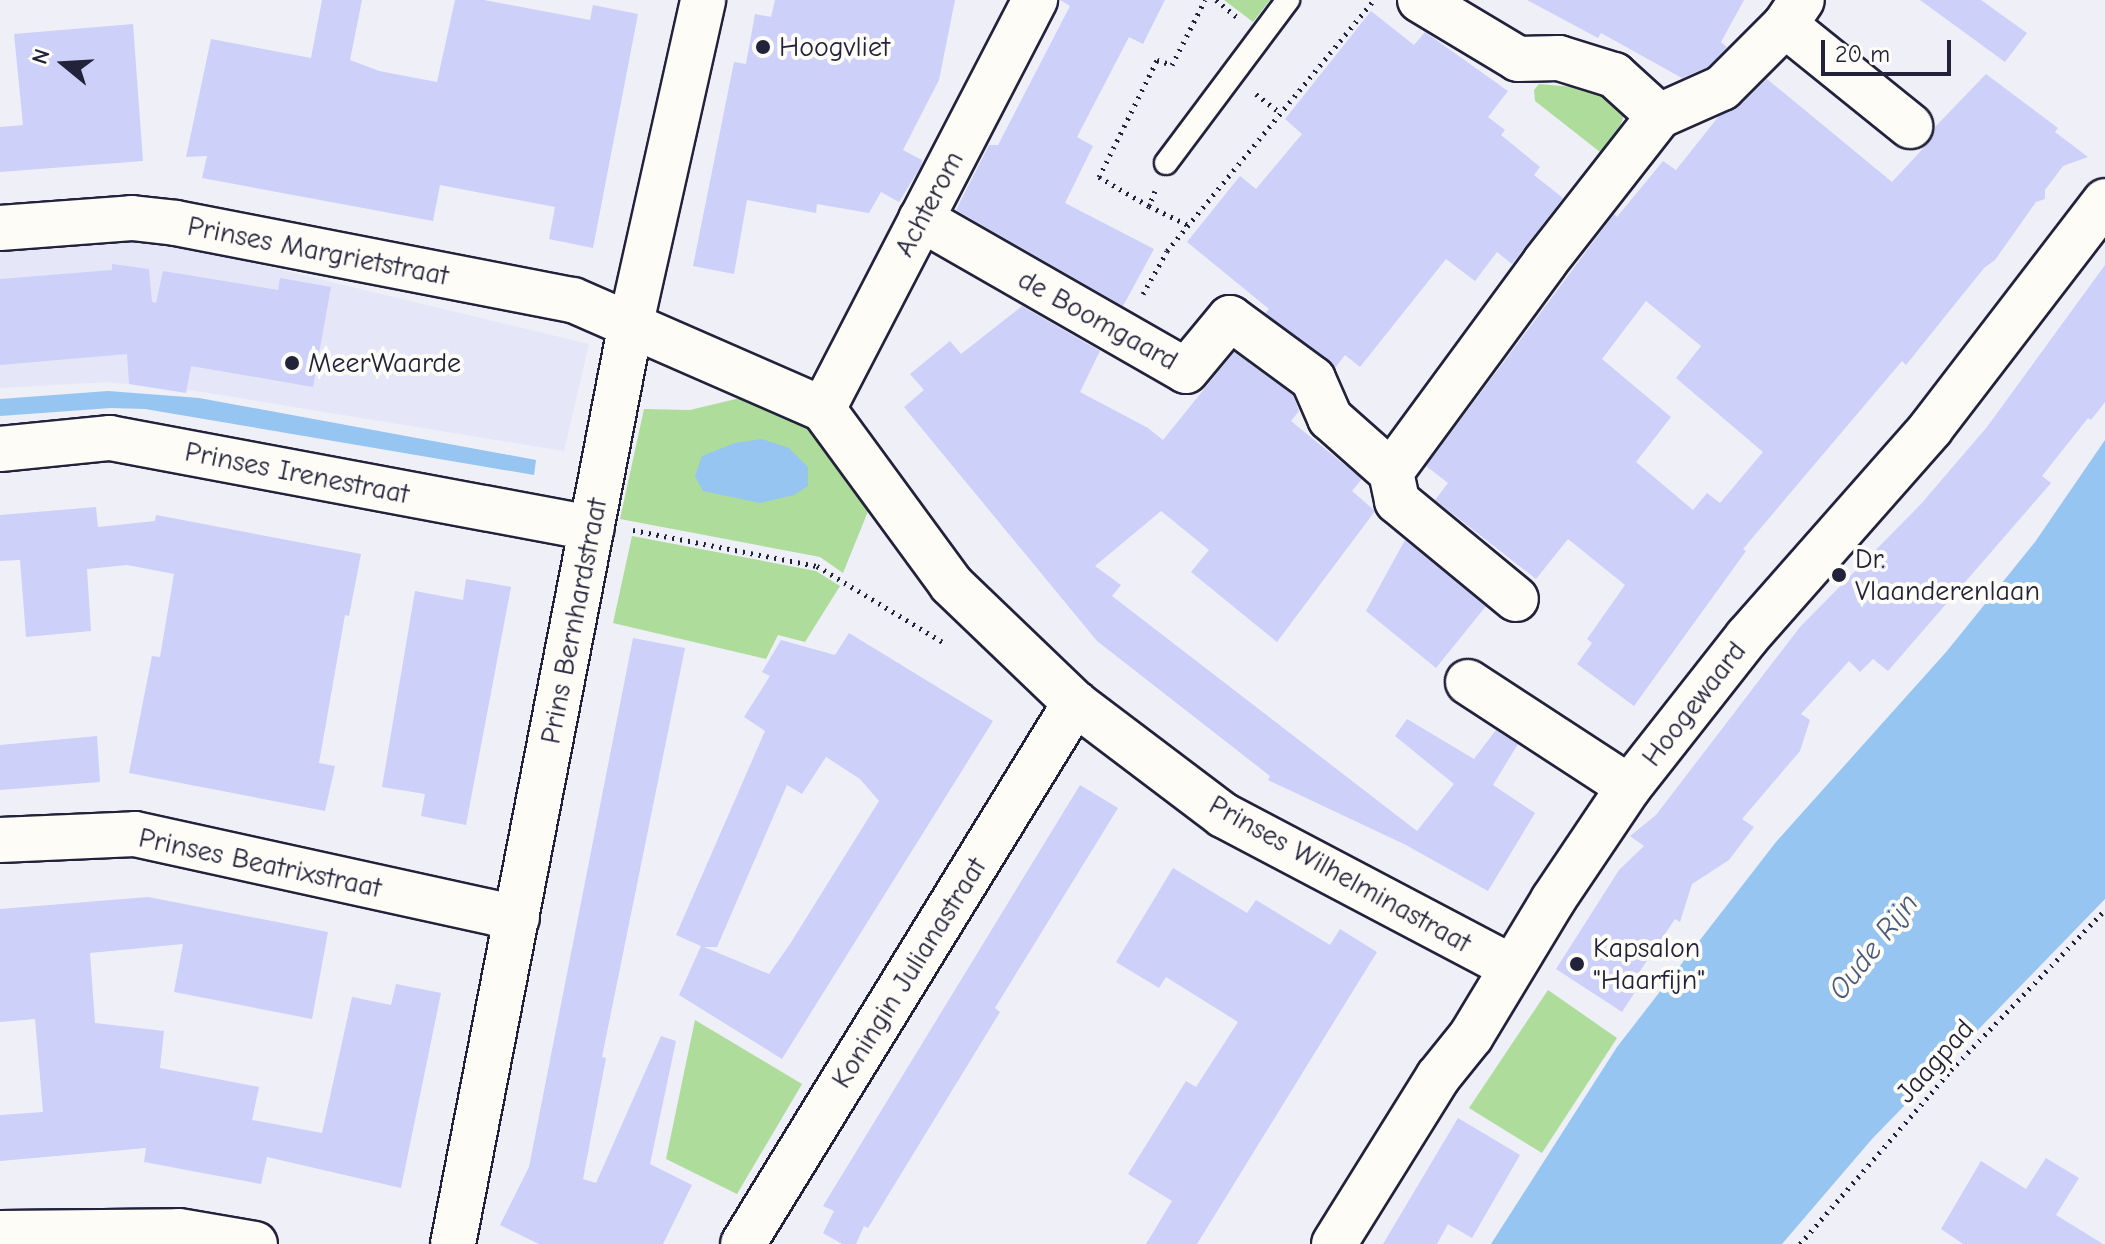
<!DOCTYPE html>
<style>
body{margin:0}
#map{position:relative;width:2105px;height:1244px;overflow:hidden;background:#efeff8;font-family:"Comic Neue",sans-serif}
div>[style]{position:absolute}
[style*='--x']{left:calc(var(--x)*1px);top:calc(var(--y)*1px);width:calc(var(--w)*1px);rotate:calc(var(--a)*1deg)}
.built>*{inset:0;background:#e5e6f8}
.green>*{inset:0;background:#aedc9b}
.water>*{inset:0;background:#95c5f0}
.building>*{inset:0;background:#cdd0f9}
.path>*{height:5px;margin-top:-2.5px;transform-origin:0;background:repeating-linear-gradient(90deg,#22223b 0 2px,transparent 0 8px)}
.roads{filter:drop-shadow(2px 0 #22223b) drop-shadow(-2px 0 #22223b) drop-shadow(0 2px #22223b) drop-shadow(0 -2px #22223b)}
.service>*{height:22px;margin:-11px;padding:0 11px;transform-origin:11px;border-radius:11px;background:#fdfcf7}
.minor>*{height:44px;margin:-22px;padding:0 22px;transform-origin:22px;border-radius:22px;background:#fdfcf7}
.tertiary>*{height:44px;margin:-22px;padding:0 22px;transform-origin:22px;border-radius:22px;background:#fdfcf7}
.dots>*{width:22px;height:22px;translate:-50% -50%;box-sizing:border-box;border:4px solid #fdfcf7;border-radius:50%}
span{translate:-50% -50%;white-space:nowrap;text-align:center;line-height:1.15;-webkit-text-stroke:8px #fdfcf7;paint-order:stroke}
.poi-label{font-size:28px;color:#22223b}
.left{translate:0 -50%;text-align:left}
.street-label{font-size:28px;color:#22223b}
.water-label{font-size:30px;color:#4a5b7a;font-style:italic}
.north{position:absolute;left:24px;top:24px;width:80px;height:80px;-webkit-text-stroke:6px #fdfcf7;paint-order:stroke;rotate:288deg;font-size:22px;font-weight:700;line-height:32px;text-align:center;color:#22223b}
.north::after{content:'';display:block;margin:auto;width:28px;height:36px;background:#22223b;clip-path:polygon(50% 0,100% 100%,50% 72%,0 100%)}
.scale{position:absolute;left:1821px;top:40px;width:130px;height:36px;box-sizing:border-box;border:4px solid #22223b;border-top:0;padding-left:10px;font-size:24px;line-height:28px;white-space:nowrap;color:#22223b;-webkit-text-stroke:6px #fdfcf7;paint-order:stroke}
</style>
<div id="map">
<div class="built">
<div style="clip-path:polygon(152px 239px,589px 344px,564px 451px,196px 391px,107px 382px,0 388px,0 251px)"></div>
</div>
<div class="green">
<div style="clip-path:polygon(1224px 0,1270px 0,1253px 22px)"></div>
<div style="clip-path:polygon(1539px 84px,1598px 89px,1633px 92px,1620px 126px,1600px 152px,1535px 101px,1534px 90px)"></div>
<div style="clip-path:polygon(740px 398px,807px 426px,871px 504px,843px 573px,820px 557px,620px 519px,644px 409px,690px 410px)"></div>
<div style="clip-path:polygon(632px 536px,816px 571px,840px 586px,805px 642px,778px 635px,766px 659px,613px 623px)"></div>
<div style="clip-path:polygon(1548px 990px,1617px 1038px,1542px 1153px,1469px 1108px)"></div>
<div style="clip-path:polygon(695px 1020px,802px 1084px,737px 1194px,666px 1159px)"></div>
</div>
<div class="water">
<div style="clip-path:polygon(108px 391px,199px 398px,536px 460px,534px 475px,145px 409px,111px 408px,0 416px,0 399px)"></div>
<div style="clip-path:polygon(762px 439px,789px 448px,808px 467px,808px 486px,794px 495px,760px 503px,703px 491px,695px 476px,702px 456px,735px 443px)"></div>
<div style="clip-path:polygon(2105px 440px,2105px 899px,1872px 1139px,1782px 1244px,1491px 1244px,1617px 1047px,1776px 842px,1947px 651px,2035px 542px)"></div>
</div>
<div class="building">
<div style="clip-path:polygon(322px 0,362px 0,350px 60px,379px 71px,437px 82px,455px 0,484px 0,590px 20px,593px 5px,638px 14px,593px 248px,549px 239px,555px 207px,440px 185px,433px 221px,202px 178px,207px 156px,186px 157px,211px 39px,311px 58px)"></div>
<div style="clip-path:polygon(775px 0,955px 0,939px 80px,903px 150px,922px 160px,921px 166px,899px 202px,881px 192px,869px 213px,817px 204px,816px 213px,747px 200px,734px 274px,693px 266px,734px 62px,746px 64px,755px 14px,771px 17px)"></div>
<div style="clip-path:polygon(1060px 0,1165px 0,1143px 44px,1129px 37px,1077px 137px,1093px 146px,1065px 203px,1154px 249px,1123px 306px,956px 210px,989px 145px,998px 145px,1070px 6px)"></div>
<div style="clip-path:polygon(1527px 0,1744px 0,1721px 42px,1727px 47px,1708px 67px,1682px 78px,1601px 33px,1598px 38px)"></div>
<div style="clip-path:polygon(1920px 0,1981px 0,2027px 33px,2005px 62px)"></div>
<div style="clip-path:polygon(1371px 11px,1414px 45px,1425px 32px,1508px 91px,1488px 117px,1505px 130px,1501px 135px,1540px 167px,1534px 175px,1563px 198px,1512px 264px,1497px 252px,1475px 281px,1446px 259px,1360px 367px,1345px 355px,1335px 368px,1265px 313px,1269px 309px,1187px 242px,1240px 176px,1256px 189px,1302px 134px,1285px 119px)"></div>
<div style="clip-path:polygon(133px 24px,143px 161px,0 172px,0 127px,23px 125px,14px 34px)"></div>
<div style="clip-path:polygon(evenodd,1986px 74px,2058px 128px,2055px 132px,2088px 157px,2063px 166px,2045px 190px,2045px 199px,2036px 202px,1995px 260px,1984px 268px,1906px 365px,1902px 361px,1743px 549px,1746px 551px,1634px 706px,1577px 664px,1592px 643px,1587px 639px,1625px 585px,1568px 539px,1536px 579px,1435px 500px,1448px 483px,1426px 466px,1614px 214px,1617px 217px,1663px 161px,1676px 170px,1719px 116px,1739px 106px,1767px 79px,1892px 182px,1930px 141px,1935px 127px,1986px 74px,1646px 301px,1701px 346px,1676px 378px,1763px 452px,1720px 503px,1707px 493px,1693px 510px,1636px 462px,1671px 417px,1602px 359px,1646px 301px)"></div>
<div style="clip-path:polygon(112px 264px,149px 269px,152px 302px,156px 303px,163px 271px,278px 290px,280px 278px,331px 287px,313px 387px,191px 366px,186px 393px,129px 384px,127px 354px,0 365px,0 279px,112px 270px)"></div>
<div style="clip-path:polygon(2105px 265px,2105px 402px,2091px 420px,2088px 418px,2042px 476px,2051px 483px,1888px 671px,1873px 659px,1860px 672px,1849px 661px,1801px 714px,1810px 720px,1800px 751px,1742px 819px,1754px 827px,1729px 860px,1692px 884px,1680px 922px,1675px 919px,1638px 974px,1644px 978px,1622px 1012px,1556px 969px,1619px 870px,1644px 846px,1630px 836px,1656px 815px,1800px 627px,1921px 504px,1987px 427px)"></div>
<div style="clip-path:polygon(1022px 306px,1100px 351px,1080px 392px,1148px 428px,1163px 440px,1234px 352px,1293px 395px,1299px 411px,1291px 421px,1362px 479px,1352px 491px,1375px 511px,1277px 642px,1191px 572px,1209px 550px,1161px 511px,1095px 566px,1121px 585px,1112px 596px,1417px 831px,1454px 784px,1395px 736px,1407px 719px,1474px 759px,1496px 730px,1518px 744px,1493px 785px,1535px 813px,1488px 891px,1406px 845px,1268px 780px,1270px 776px,1097px 641px,904px 407px,924px 390px,910px 374px,950px 341px,961px 354px)"></div>
<div style="clip-path:polygon(96px 507px,98px 527px,155px 521px,156px 515px,361px 554px,349px 616px,345px 615px,319px 763px,335px 766px,325px 811px,129px 773px,152px 656px,160px 657px,174px 574px,127px 565px,87px 569px,91px 631px,26px 637px,20px 560px,0 561px,0 515px)"></div>
<div style="clip-path:polygon(1405px 540px,1486px 606px,1436px 668px,1366px 611px)"></div>
<div style="clip-path:polygon(466px 579px,511px 587px,466px 825px,421px 816px,425px 794px,382px 787px,415px 591px,463px 600px)"></div>
<div style="clip-path:polygon(evenodd,849px 633px,993px 721px,782px 1059px,679px 995px,701px 946px,676px 935px,765px 731px,744px 717px,770px 676px,762px 672px,781px 640px,835px 655px,849px 633px,826px 757px,860px 779px,879px 801px,790px 944px,769px 974px,704px 947px,717px 947px,787px 785px,802px 794px,826px 757px)"></div>
<div style="clip-path:polygon(633px 638px,685px 648px,602px 1057px,606px 1058px,583px 1179px,596px 1183px,661px 1036px,676px 1041px,650px 1164px,692px 1185px,663px 1244px,539px 1244px,500px 1225px,529px 1167px)"></div>
<div style="clip-path:polygon(97px 736px,100px 782px,0 790px,0 745px)"></div>
<div style="clip-path:polygon(1080px 785px,1118px 808px,995px 1008px,1000px 1012px,868px 1228px,864px 1226px,856px 1244px,842px 1244px,823px 1233px,834px 1211px,823px 1206px)"></div>
<div style="clip-path:polygon(1173px 868px,1247px 913px,1256px 900px,1330px 945px,1340px 929px,1377px 952px,1197px 1244px,1146px 1244px,1172px 1201px,1128px 1174px,1186px 1081px,1196px 1087px,1238px 1022px,1166px 977px,1159px 988px,1116px 962px)"></div>
<div style="clip-path:polygon(148px 897px,328px 932px,312px 1019px,174px 992px,183px 944px,90px 953px,95px 1023px,164px 1031px,160px 1068px,259px 1087px,252px 1120px,322px 1133px,352px 997px,391px 1005px,396px 984px,441px 993px,401px 1188px,267px 1157px,261px 1184px,144px 1162px,146px 1148px,0 1161px,0 1115px,43px 1112px,35px 1019px,0 1022px,0 909px)"></div>
<div style="clip-path:polygon(1458px 1118px,1520px 1155px,1472px 1238px,1448px 1224px,1437px 1244px,1383px 1244px)"></div>
<div style="clip-path:polygon(2046px 1158px,2079px 1178px,2056px 1215px,2103px 1244px,1963px 1244px,1941px 1229px,1981px 1161px,2026px 1189px)"></div>
</div>
<div class="path">
<div style="--x:1216;--y:0;--w:27;--a:39"></div>
<div style="--x:1256;--y:94;--w:31;--a:38"></div>
<div style="--x:1155;--y:191;--w:16;--a:112"></div>
<div style="--x:1149;--y:206;--w:43;--a:26"></div>
<div style="--x:1149;--y:206;--w:58;--a:-149.9"></div>
<div style="--x:1099;--y:177;--w:131;--a:-63.6"></div>
<div style="--x:1157;--y:60;--w:16;--a:18"></div>
<div style="--x:1172;--y:65;--w:73;--a:-63.1"></div>
<div style="--x:1143;--y:294;--w:49;--a:-60.8"></div>
<div style="--x:1167;--y:251;--w:325;--a:-50.5"></div>
<div style="--x:633;--y:530;--w:187;--a:11.1"></div>
<div style="--x:817;--y:566;--w:151;--a:31.2"></div>
<div style="--x:1800;--y:1244;--w:230;--a:-49"></div>
<div style="--x:1951;--y:1070;--w:222;--a:-46.1"></div>
</div>
<div class="roads">
<div class="service">
<div style="--x:1166;--y:163;--w:204;--a:-53.2"></div>
</div>
<div class="minor">
<div style="--x:1420;--y:0;--w:114;--a:31"></div>
<div style="--x:1518;--y:59;--w:41;--a:-1.4"></div>
<div style="--x:1559;--y:58;--w:58;--a:17.2"></div>
<div style="--x:1614;--y:75;--w:61;--a:42.3"></div>
<div style="--x:1785;--y:25;--w:161;--a:38.9"></div>
<div style="--x:921;--y:219;--w:305;--a:29.8"></div>
<div style="--x:1186;--y:371;--w:69;--a:-50.3"></div>
<div style="--x:1230;--y:318;--w:103;--a:36.3"></div>
<div style="--x:1313;--y:379;--w:43;--a:66.4"></div>
<div style="--x:1330;--y:418;--w:81;--a:41.5"></div>
<div style="--x:1391;--y:472;--w:30;--a:78"></div>
<div style="--x:1397;--y:501;--w:154;--a:39.5"></div>
<div style="--x:0;--y:228;--w:132;--a:-4.3"></div>
<div style="--x:132;--y:218;--w:44;--a:6.5"></div>
<div style="--x:176;--y:223;--w:404;--a:11"></div>
<div style="--x:573;--y:300;--w:273;--a:23.6"></div>
<div style="--x:823;--y:409;--w:217;--a:53.8"></div>
<div style="--x:951;--y:584;--w:172;--a:43.8"></div>
<div style="--x:1075;--y:703;--w:186;--a:37.1"></div>
<div style="--x:1223;--y:815;--w:326;--a:27.8"></div>
<div style="--x:823;--y:409;--w:461;--a:-62.6"></div>
<div style="--x:0;--y:449;--w:111;--a:-5.7"></div>
<div style="--x:110;--y:438;--w:490;--a:10.6"></div>
<div style="--x:1391;--y:472;--w:260;--a:-53.7"></div>
<div style="--x:1545;--y:262;--w:185;--a:-52"></div>
<div style="--x:1659;--y:116;--w:69;--a:-24"></div>
<div style="--x:1722;--y:88;--w:89;--a:-45"></div>
<div style="--x:1785;--y:25;--w:30;--a:-56"></div>
<div style="--x:1468;--y:682;--w:192;--a:33.1"></div>
<div style="--x:0;--y:840;--w:135;--a:-2.5"></div>
<div style="--x:135;--y:834;--w:391;--a:12.4"></div>
<div style="--x:0;--y:1233;--w:179;--a:-0.6"></div>
<div style="--x:179;--y:1231;--w:77;--a:9.7"></div>
<div style="--x:453;--y:1244;--w:938;--a:-79.06"></div>
<div style="--x:631;--y:323;--w:331;--a:-77.4"></div>
<div style="--x:743;--y:1244;--w:635;--a:-58.46"></div>
</div>
<div class="tertiary">
<div style="--x:1334;--y:1244;--w:197;--a:-58.1"></div>
<div style="--x:1438;--y:1077;--w:53;--a:-51.2"></div>
<div style="--x:1471;--y:1036;--w:159;--a:-58.9"></div>
<div style="--x:1553;--y:900;--w:136;--a:-56.1"></div>
<div style="--x:1629;--y:787;--w:191;--a:-51.8"></div>
<div style="--x:1747;--y:637;--w:278;--a:-48.6"></div>
<div style="--x:1931;--y:428;--w:286;--a:-52.5"></div>
</div>
</div>
<div class="dots">
<div style="left:763px;top:47px;background:#22223b"></div>
<div style="left:292px;top:363px;background:#22223b"></div>
<div style="left:1839px;top:575px;background:#22223b"></div>
<div style="left:1577px;top:964px;background:#22223b"></div>
</div>
<div class="poi-label">
<span class="left" style="left:779px;top:47px">Hoogvliet</span>
<span class="left" style="left:308px;top:363px">MeerWaarde</span>
<span class="left" style="left:1855px;top:575px">Dr.<br>Vlaanderenlaan</span>
<span class="left" style="left:1593px;top:964px">Kapsalon<br>"Haarfijn"</span>
</div>
<div class="street-label">
<span style="left:929px;top:204px;rotate:-62deg">Achterom</span>
<span style="left:318px;top:251px;rotate:11deg">Prinses Margrietstraat</span>
<span style="left:1098px;top:320px;rotate:29deg">de Boomgaard</span>
<span style="left:297px;top:473px;rotate:11deg">Prinses Irenestraat</span>
<span style="left:574px;top:621px;rotate:-79deg">Prins Bernhardstraat</span>
<span style="left:1694px;top:704px;rotate:-52deg">Hoogewaard</span>
<span style="left:260px;top:863px;rotate:12deg">Prinses Beatrixstraat</span>
<span style="left:1340px;top:874px;rotate:29deg">Prinses Wilhelminastraat</span>
<span style="left:909px;top:973px;rotate:-58deg">Koningin Julianastraat</span>
<span style="left:1935px;top:1061px;rotate:-48deg">Jaagpad</span>
</div>
<div class="water-label">
<span style="left:1874px;top:947px;rotate:-52deg">Oude Rijn</span>
</div>
<div class="north">N</div>
<div class="scale">20 m</div>
</div>
